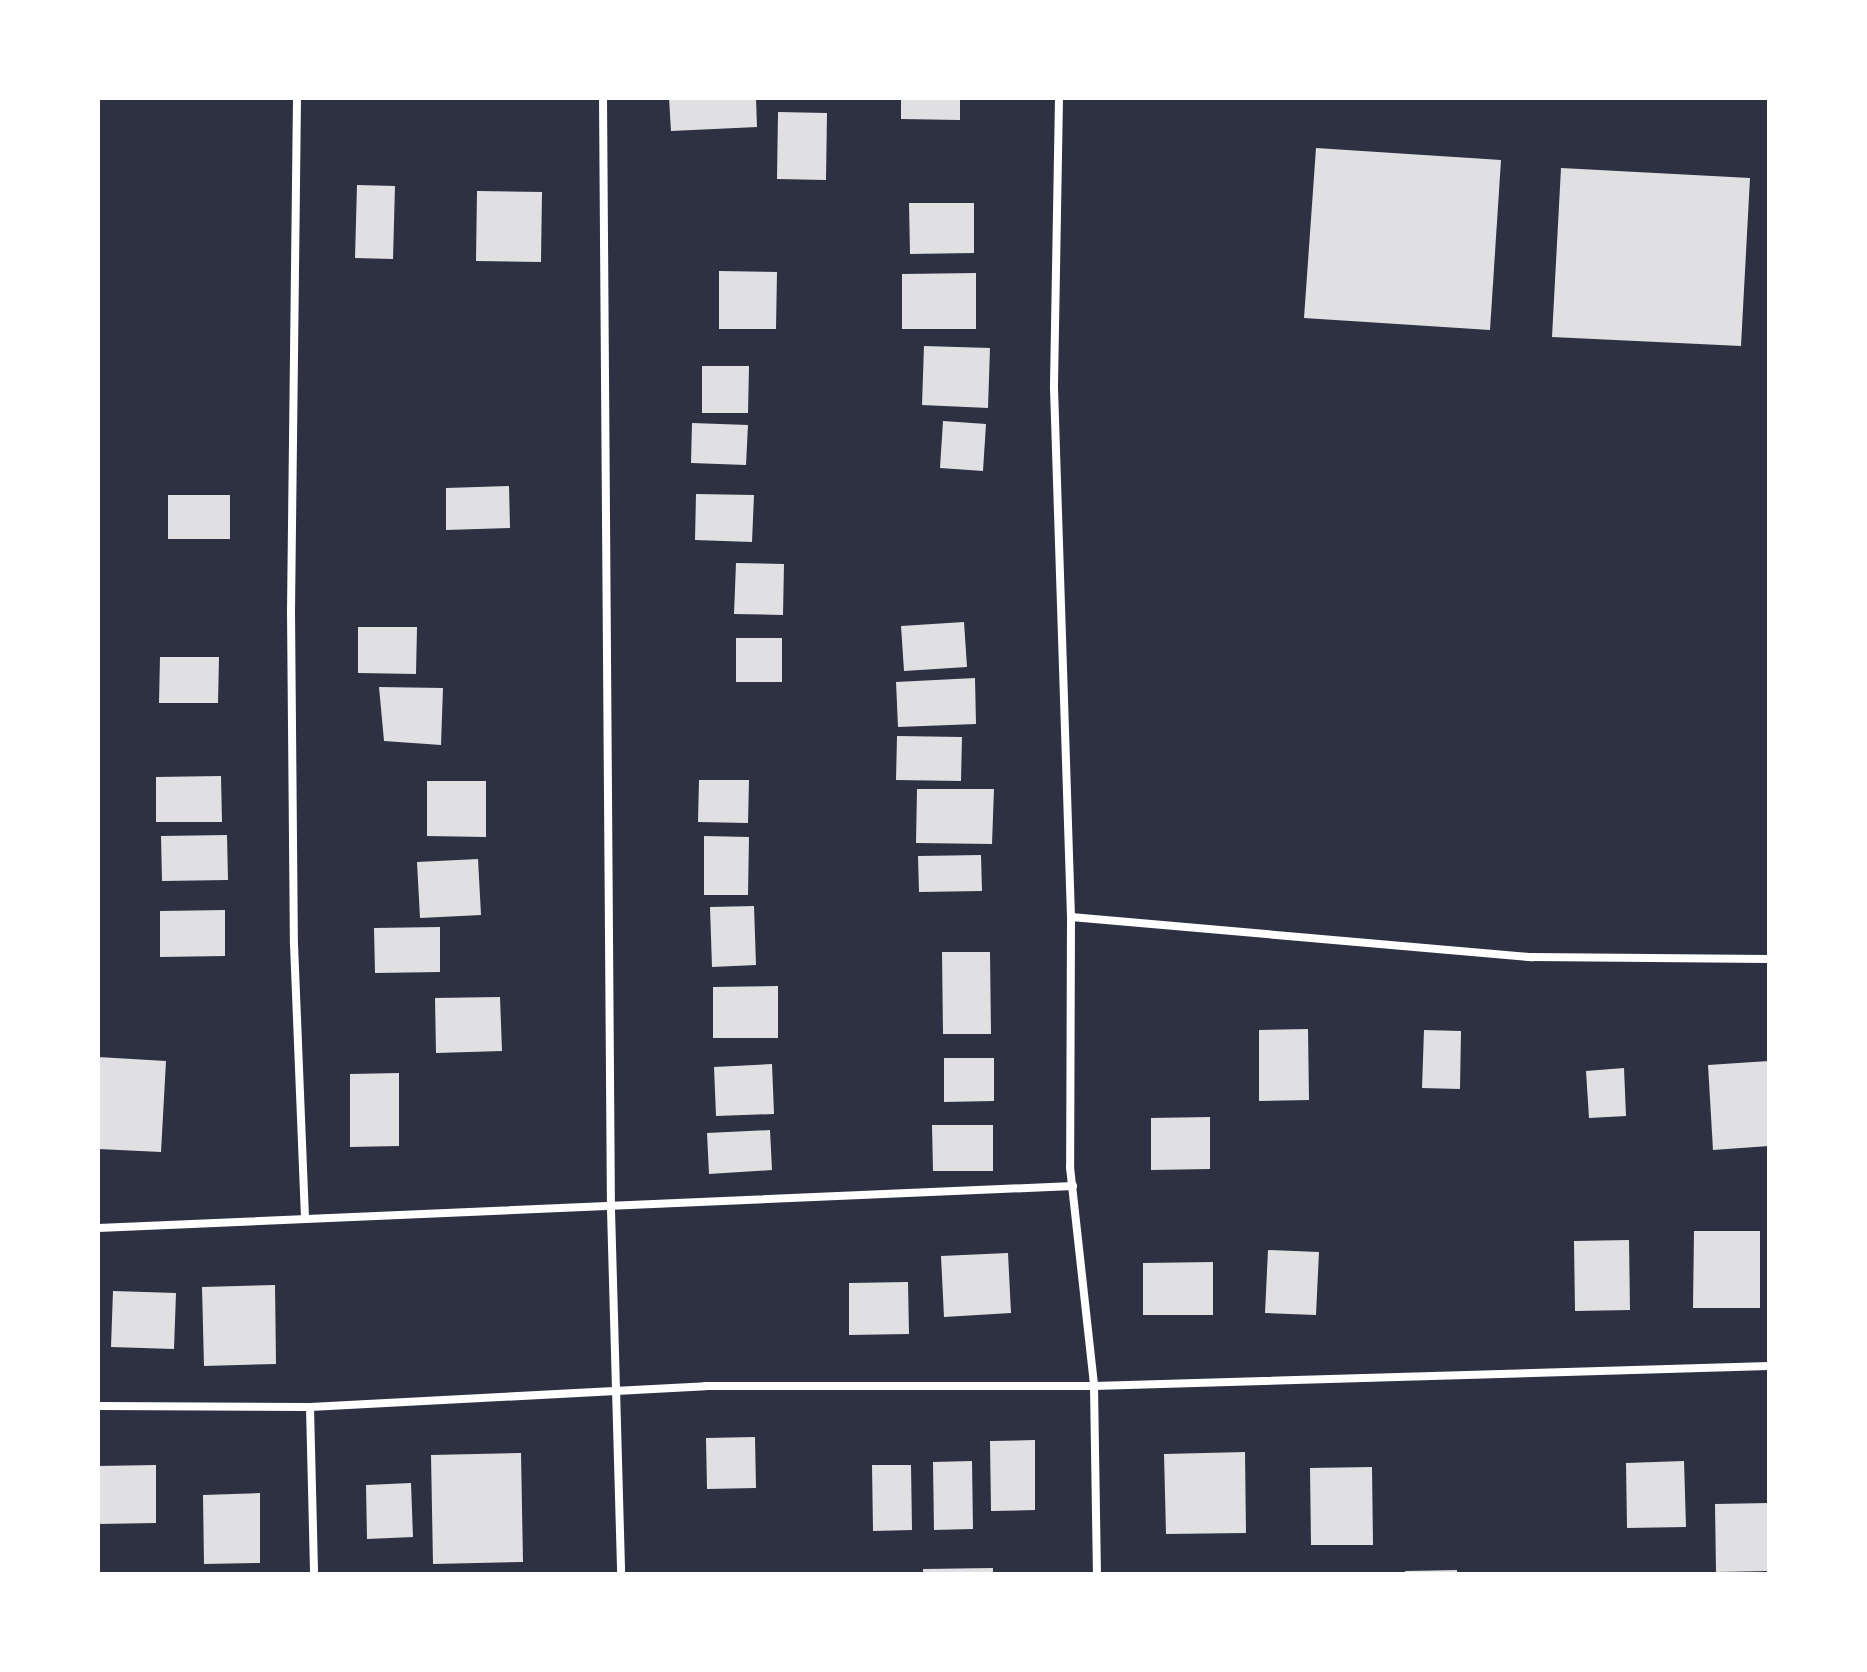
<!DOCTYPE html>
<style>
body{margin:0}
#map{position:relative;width:1867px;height:1672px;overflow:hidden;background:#2d3142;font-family:"Alegreya Sans",sans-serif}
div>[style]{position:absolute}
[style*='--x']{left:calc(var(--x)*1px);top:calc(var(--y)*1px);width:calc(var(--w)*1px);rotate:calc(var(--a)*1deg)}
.building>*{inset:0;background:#e0e0e3}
.minor>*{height:8px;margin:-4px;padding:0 4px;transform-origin:4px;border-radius:4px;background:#fff}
span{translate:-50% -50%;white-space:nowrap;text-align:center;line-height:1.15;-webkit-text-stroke:8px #fff;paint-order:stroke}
.frame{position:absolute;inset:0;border:100px solid #fff;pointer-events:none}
</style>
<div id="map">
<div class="building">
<div style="clip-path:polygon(669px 98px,756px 98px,757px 127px,671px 131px)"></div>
<div style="clip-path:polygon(901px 98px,960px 98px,960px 120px,901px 119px)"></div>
<div style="clip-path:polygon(778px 112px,827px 113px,826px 180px,777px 179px)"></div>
<div style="clip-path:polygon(1316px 148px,1501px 160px,1490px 330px,1304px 318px)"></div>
<div style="clip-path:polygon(1561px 168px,1750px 178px,1741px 346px,1552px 337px)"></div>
<div style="clip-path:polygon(357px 185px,395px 186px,393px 259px,355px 258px)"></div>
<div style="clip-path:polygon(477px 191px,542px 192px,541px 262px,476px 261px)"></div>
<div style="clip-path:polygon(909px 203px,974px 203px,974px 253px,910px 254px)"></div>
<div style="clip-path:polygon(719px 271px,777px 272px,776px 329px,719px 329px)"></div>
<div style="clip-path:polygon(976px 273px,976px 329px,902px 329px,902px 274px)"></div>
<div style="clip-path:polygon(924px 346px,990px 348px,988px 408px,922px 405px)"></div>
<div style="clip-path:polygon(702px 366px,749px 366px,748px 413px,702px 413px)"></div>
<div style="clip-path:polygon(943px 421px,986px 424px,983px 471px,940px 468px)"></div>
<div style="clip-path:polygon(692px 423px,748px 425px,746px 465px,691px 463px)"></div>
<div style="clip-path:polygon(509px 486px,510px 528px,446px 530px,446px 488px)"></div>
<div style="clip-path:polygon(696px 494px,754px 495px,752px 542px,695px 540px)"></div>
<div style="clip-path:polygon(168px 495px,230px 495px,230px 539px,168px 539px)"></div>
<div style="clip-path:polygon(736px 563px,784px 564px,783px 615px,734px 614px)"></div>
<div style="clip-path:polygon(964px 622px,967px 667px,904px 671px,901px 626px)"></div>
<div style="clip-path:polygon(358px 627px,417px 627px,416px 674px,358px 673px)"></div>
<div style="clip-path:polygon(736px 638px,782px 638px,782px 682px,736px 682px)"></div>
<div style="clip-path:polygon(160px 657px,219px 657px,218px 703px,159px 703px)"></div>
<div style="clip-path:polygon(975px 678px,976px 724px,898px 727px,896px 682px)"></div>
<div style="clip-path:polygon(379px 687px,443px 688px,441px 745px,384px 741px)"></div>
<div style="clip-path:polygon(897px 736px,962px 737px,961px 781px,896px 780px)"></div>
<div style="clip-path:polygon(221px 776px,222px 822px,156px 822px,156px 777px)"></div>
<div style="clip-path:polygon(699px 780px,749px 780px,748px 823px,698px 822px)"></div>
<div style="clip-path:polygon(427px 781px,486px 781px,486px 837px,427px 836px)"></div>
<div style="clip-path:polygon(917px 789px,994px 789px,992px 844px,916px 843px)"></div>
<div style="clip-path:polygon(227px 835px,228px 880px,162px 881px,161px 836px)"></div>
<div style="clip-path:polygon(704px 836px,749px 837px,748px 895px,704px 895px)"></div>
<div style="clip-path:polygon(981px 855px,982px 891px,919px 892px,918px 856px)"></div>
<div style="clip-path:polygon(478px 859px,481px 915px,420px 918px,417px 862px)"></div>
<div style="clip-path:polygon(754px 906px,756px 965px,712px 967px,710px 907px)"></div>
<div style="clip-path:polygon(225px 910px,225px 956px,160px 957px,160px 911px)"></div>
<div style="clip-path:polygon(440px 927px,440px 972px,375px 973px,374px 928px)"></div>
<div style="clip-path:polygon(942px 952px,990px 952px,991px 1034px,943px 1034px)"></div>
<div style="clip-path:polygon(778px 986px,778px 1038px,713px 1038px,713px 987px)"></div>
<div style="clip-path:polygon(500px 997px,502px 1051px,436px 1053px,435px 998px)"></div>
<div style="clip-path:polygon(1308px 1029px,1309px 1100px,1259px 1101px,1259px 1030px)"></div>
<div style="clip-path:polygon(1424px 1030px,1461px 1031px,1460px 1089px,1422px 1088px)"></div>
<div style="clip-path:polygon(98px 1057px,166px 1061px,161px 1152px,98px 1149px)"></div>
<div style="clip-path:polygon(944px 1058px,994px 1058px,994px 1101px,944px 1102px)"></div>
<div style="clip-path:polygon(1769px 1061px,1769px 1146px,1713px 1150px,1708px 1065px)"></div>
<div style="clip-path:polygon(772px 1064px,774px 1114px,716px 1116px,714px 1067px)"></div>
<div style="clip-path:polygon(1624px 1068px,1626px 1116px,1589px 1118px,1586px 1071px)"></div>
<div style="clip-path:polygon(399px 1073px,399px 1146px,350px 1147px,350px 1074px)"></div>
<div style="clip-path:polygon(1210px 1117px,1210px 1169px,1151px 1170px,1151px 1118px)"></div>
<div style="clip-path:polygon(932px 1125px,993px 1125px,993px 1171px,933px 1171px)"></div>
<div style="clip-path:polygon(770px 1130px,772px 1170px,709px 1174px,707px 1133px)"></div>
<div style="clip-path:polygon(1694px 1231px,1760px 1231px,1760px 1308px,1693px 1308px)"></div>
<div style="clip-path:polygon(1629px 1240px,1630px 1310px,1575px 1311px,1574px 1241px)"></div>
<div style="clip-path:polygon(1268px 1250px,1319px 1252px,1316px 1315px,1265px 1313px)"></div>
<div style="clip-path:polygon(1008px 1253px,1011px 1313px,944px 1317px,941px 1256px)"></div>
<div style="clip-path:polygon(1213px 1262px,1213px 1315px,1143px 1315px,1143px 1263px)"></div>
<div style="clip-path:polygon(908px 1282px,909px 1334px,849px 1335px,849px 1283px)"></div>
<div style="clip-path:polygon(275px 1285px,276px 1364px,204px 1366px,202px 1287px)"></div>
<div style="clip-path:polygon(113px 1291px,176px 1293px,174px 1349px,111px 1347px)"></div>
<div style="clip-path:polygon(755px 1437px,756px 1488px,707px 1489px,706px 1438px)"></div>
<div style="clip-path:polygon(1035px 1440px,1035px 1510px,991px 1511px,990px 1441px)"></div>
<div style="clip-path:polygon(1245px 1452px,1246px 1533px,1166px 1534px,1164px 1454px)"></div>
<div style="clip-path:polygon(521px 1453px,523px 1562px,433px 1564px,431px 1455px)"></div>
<div style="clip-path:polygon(972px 1461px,973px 1529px,934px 1530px,933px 1462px)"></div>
<div style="clip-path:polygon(1684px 1461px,1686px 1527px,1627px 1528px,1626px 1463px)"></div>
<div style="clip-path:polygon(156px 1465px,156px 1523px,98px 1524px,98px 1466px)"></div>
<div style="clip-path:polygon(872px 1465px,911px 1465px,912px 1530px,873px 1531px)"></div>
<div style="clip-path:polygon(1372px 1467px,1373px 1545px,1311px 1545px,1310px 1468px)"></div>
<div style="clip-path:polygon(411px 1483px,413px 1537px,367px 1539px,366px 1485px)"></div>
<div style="clip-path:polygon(260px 1493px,260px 1563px,204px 1564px,203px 1495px)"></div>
<div style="clip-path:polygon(1769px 1503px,1769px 1571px,1716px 1572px,1715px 1504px)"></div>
<div style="clip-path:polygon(993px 1568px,993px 1574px,923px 1574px,923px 1569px)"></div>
<div style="clip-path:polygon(1457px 1570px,1457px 1574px,1405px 1574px,1405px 1571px)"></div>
</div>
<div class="minor">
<div style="--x:297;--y:98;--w:513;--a:90.67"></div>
<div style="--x:291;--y:611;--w:333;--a:89.5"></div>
<div style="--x:294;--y:944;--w:272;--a:87.7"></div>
<div style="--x:603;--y:98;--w:1112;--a:89.59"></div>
<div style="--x:611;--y:1210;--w:364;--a:88.4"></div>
<div style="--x:1059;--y:98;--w:290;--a:91"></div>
<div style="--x:1054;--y:388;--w:529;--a:88.16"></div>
<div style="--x:1071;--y:917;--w:250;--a:90.2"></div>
<div style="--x:1070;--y:1167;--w:220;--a:83.7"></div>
<div style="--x:1094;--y:1386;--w:188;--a:89.1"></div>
<div style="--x:1071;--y:917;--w:463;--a:5"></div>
<div style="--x:1532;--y:957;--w:237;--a:0.5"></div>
<div style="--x:98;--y:1228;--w:976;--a:-2.47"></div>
<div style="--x:98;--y:1406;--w:212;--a:0.3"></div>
<div style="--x:310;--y:1407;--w:396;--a:-3"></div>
<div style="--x:705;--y:1386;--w:389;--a:0"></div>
<div style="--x:1094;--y:1386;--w:675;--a:-1.7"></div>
<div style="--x:310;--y:1407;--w:167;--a:88.6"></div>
</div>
<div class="frame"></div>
</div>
